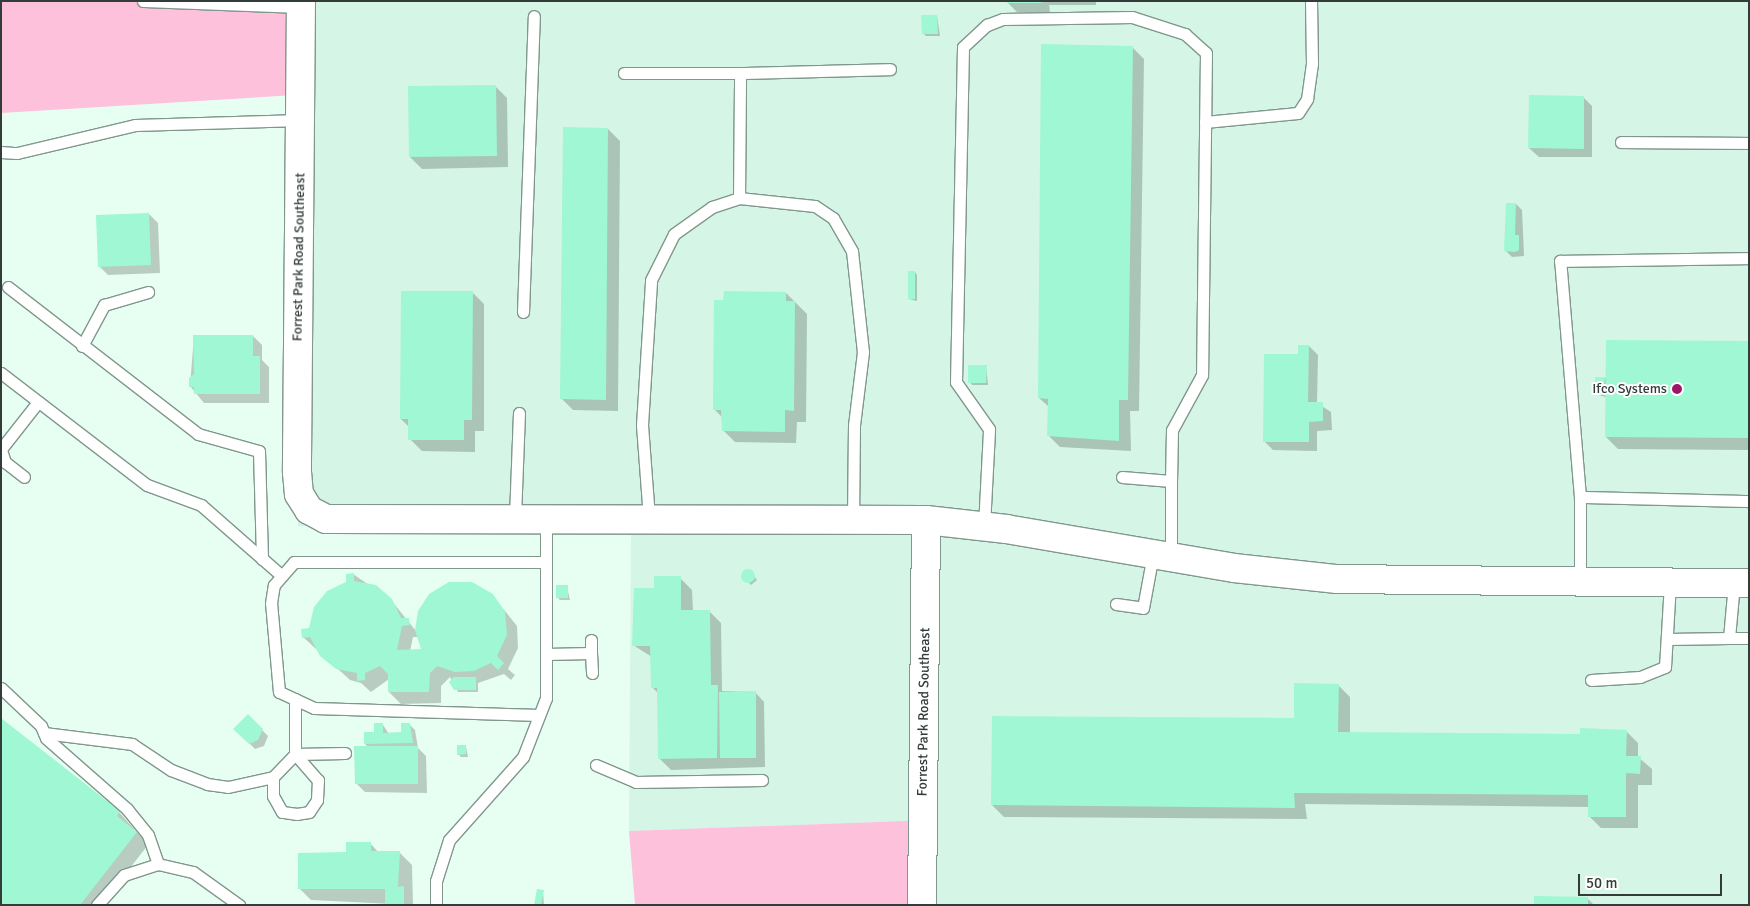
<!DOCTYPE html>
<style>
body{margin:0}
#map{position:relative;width:1750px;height:906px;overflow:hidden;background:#e7fff3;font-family:Signika,sans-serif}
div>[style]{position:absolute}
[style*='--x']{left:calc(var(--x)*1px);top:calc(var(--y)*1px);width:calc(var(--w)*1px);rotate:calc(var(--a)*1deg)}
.built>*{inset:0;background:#d5f5e6}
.green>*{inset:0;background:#fdc1db}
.shadow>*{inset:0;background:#0003}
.building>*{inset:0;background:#9ff7d3}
.round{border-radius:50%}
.roads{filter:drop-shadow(1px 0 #81978d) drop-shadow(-1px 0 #81978d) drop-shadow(0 1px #81978d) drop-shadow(0 -1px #81978d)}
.service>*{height:11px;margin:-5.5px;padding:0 5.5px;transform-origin:5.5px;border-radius:5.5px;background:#fff}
.tertiary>*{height:28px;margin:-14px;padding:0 14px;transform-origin:14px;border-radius:14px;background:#fff}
.dots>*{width:14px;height:14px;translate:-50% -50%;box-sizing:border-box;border:2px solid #fff;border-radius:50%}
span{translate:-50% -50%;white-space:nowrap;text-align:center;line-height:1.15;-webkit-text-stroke:4px #fff;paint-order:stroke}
.street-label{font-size:14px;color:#333c38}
.poi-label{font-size:14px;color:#333c38}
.right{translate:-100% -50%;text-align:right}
.frame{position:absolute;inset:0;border:2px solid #333c38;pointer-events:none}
.scale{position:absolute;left:1578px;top:874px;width:144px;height:22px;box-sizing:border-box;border:2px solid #333c38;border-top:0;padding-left:6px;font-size:15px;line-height:18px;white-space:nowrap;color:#333c38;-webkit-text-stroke:4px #fff;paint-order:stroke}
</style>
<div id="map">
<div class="built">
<div style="clip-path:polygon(302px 1px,1749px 1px,1749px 905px,928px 905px,932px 820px,629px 831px,631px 526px,298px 526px,295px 95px)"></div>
</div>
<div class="green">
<div style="clip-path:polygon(1px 1px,302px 1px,295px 95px,1px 113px)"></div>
<div style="clip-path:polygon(932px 820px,928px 905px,635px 905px,629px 831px)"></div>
</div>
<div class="shadow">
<div style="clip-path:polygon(1096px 1px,1096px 5px,1049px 5px,1050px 12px,1017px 12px,1008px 3px)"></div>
<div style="clip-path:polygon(937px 16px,940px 36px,926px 36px,923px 33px)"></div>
<div style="clip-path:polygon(1132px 47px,1144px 59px,1139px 411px,1130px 411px,1131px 451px,1060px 447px,1048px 435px,1049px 407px,1039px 398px)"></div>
<div style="clip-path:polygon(495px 86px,507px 98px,508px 167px,422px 169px,410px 157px)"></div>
<div style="clip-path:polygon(1583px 97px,1592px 106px,1592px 157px,1539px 157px,1529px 148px)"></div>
<div style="clip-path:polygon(608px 129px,620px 141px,618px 411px,573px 410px,561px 398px)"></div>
<div style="clip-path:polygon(1516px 204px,1522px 210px,1524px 256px,1512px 257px,1506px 251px)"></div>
<div style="clip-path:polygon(149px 214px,158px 223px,160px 273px,108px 275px,99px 266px)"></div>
<div style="clip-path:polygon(915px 272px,917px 275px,917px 301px,909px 299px)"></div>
<div style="clip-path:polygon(472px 292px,484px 304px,484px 431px,475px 431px,475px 452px,422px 451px,410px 439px,409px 427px,401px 419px)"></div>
<div style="clip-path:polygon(786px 293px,807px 314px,806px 422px,797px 422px,796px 443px,735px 442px,723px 430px,723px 418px,714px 409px)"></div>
<div style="clip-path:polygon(194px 336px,253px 336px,262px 345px,262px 360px,269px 367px,269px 403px,204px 403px,190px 386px)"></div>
<div style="clip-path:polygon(1749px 342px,1749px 450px,1618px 449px,1606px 437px,1606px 397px,1595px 394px,1605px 378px)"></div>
<div style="clip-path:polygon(1309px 346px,1318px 355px,1317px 403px,1331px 412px,1332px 430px,1317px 431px,1317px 451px,1273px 450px,1264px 441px,1299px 355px)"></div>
<div style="clip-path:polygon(986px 366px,988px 385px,972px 385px,970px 382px)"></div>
<div style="clip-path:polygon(749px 570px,757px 580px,751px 585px,742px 575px)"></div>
<div style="clip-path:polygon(evenodd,353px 574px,391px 600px,416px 631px,492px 595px,517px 626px,518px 648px,508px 669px,515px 675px,511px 680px,504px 674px,478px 683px,478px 692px,458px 692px,450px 677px,441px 686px,441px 703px,401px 704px,389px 692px,389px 679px,371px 692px,361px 683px,350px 680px,303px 637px,353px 574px,413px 637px,418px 637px,422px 651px,410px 651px,413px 637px)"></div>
<div style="clip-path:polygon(680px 578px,692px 590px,693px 611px,709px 611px,721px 623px,722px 691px,755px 692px,764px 702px,765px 767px,671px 770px,659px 758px,659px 694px,652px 687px,652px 657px,633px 645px,655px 589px)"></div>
<div style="clip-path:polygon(567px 587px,570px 600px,560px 600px,557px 597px)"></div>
<div style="clip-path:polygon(1338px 685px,1350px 697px,1350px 733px,1581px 736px,1626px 731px,1638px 743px,1638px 757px,1652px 769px,1652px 785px,1638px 785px,1638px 828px,1601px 828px,1589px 816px,1589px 807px,1305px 804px,1307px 819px,1004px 817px,992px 805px,1295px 720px)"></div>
<div style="clip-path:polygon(248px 716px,268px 736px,264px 746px,255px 749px,235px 729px)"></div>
<div style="clip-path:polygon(409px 724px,415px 730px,418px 748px,426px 756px,427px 793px,365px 792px,356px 783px,368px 747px,365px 744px,383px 725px,389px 734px,402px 733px)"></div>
<div style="clip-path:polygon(466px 747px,468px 757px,461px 757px,458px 754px)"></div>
<div style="clip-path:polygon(119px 812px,148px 845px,101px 905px,1px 905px)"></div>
<div style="clip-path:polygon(370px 843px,379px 853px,400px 853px,412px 865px,413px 905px,311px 900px,299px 888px,347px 853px)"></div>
<div style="clip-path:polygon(543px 891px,544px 905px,535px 905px)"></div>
<div style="clip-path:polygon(1587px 898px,1594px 905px,1535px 905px)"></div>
</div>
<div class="building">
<div style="clip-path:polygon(1007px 1px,1041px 1px,1041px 3px,1007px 3px)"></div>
<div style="clip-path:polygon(921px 15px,937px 15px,938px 34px,922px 34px)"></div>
<div style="clip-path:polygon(1041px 44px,1133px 46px,1128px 400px,1119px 400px,1119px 441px,1047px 436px,1048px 399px,1038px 398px)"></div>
<div style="clip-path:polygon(496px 85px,497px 156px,409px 157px,408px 86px)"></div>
<div style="clip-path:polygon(1529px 95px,1584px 96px,1584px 149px,1528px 148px)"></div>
<div style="clip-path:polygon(563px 127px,608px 128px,606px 400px,560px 399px)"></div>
<div style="clip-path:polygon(1506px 203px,1516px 203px,1515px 235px,1519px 235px,1519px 250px,1515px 252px,1504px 251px)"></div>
<div style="clip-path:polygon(149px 213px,151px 265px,98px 267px,96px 215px)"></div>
<div style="clip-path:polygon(908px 271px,915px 271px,915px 299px,908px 299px)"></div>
<div style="clip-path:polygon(401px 291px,473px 291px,472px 420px,464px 420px,464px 440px,408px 440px,408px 419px,400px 419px)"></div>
<div style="clip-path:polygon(724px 291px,786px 292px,786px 301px,795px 301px,794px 411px,785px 410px,785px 432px,722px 431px,721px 410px,713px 410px,714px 300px,723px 300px)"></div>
<div style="clip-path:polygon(193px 335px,253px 335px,253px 356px,260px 356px,260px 394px,194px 394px,194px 387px,189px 387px,189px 378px,194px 374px)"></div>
<div style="clip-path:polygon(1606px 340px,1749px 341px,1749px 438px,1605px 437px)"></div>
<div style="clip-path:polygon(1298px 345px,1309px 345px,1308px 402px,1323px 402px,1323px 421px,1309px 422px,1309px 442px,1263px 442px,1264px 354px,1298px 354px)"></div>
<div style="clip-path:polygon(968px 365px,987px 365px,986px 383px,968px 383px)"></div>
<div style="clip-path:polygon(1595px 377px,1605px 377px,1603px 395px,1594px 394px)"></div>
<div class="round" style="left:741px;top:569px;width:14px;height:14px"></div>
<div style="clip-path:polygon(354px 573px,354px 581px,376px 585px,392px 599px,401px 618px,409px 618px,410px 625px,402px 626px,397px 650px,421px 649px,415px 630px,418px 611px,429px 594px,449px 582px,472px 582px,493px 594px,505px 612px,507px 635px,497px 656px,504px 663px,498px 670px,491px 663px,474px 671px,455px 672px,437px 666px,430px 673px,429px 692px,388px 692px,388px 674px,380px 666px,365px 673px,365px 680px,357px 681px,357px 673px,336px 669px,320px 656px,310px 637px,302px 638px,301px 629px,309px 628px,314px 607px,327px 591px,346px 582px,346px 574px)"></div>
<div style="clip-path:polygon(654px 576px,681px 576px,681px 610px,710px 610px,711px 685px,718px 685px,717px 758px,658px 759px,657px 688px,651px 688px,650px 646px,632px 646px,634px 588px,654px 588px)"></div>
<div style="clip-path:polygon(556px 585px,568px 585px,568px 598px,556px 598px)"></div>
<div style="clip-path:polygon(454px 677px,476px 677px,476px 690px,454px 690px,449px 682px)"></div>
<div style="clip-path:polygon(1294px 683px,1339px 684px,1338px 732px,1580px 734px,1580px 728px,1627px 730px,1626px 756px,1641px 756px,1640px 774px,1626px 773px,1626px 817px,1588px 817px,1588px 795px,1294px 793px,1295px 808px,991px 805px,992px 716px,1294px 718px)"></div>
<div style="clip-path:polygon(756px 691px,756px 758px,720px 758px,719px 692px)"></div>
<div style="clip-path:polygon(248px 714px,263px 729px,258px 740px,249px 744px,233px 729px)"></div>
<div style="clip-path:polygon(1px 718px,120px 811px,117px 816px,137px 832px,80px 905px,1px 905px)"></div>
<div style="clip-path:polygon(374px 723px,383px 723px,383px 733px,401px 732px,401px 723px,410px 723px,413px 743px,364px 744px,364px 732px,374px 732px)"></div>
<div style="clip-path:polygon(457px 745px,466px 745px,466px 754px,457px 755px)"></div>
<div style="clip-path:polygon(354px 746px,418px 746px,418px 784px,355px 784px)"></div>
<div style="clip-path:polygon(346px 842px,371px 842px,371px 851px,400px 851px,398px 887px,404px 886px,404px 905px,385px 905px,385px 889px,298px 889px,298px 853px,346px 852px)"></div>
<div style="clip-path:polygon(537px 889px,544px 890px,541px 905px,534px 905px)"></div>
<div style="clip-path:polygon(1534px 896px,1588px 897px,1588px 905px,1534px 905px)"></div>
</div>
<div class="roads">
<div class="service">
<div style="--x:143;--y:1;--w:158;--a:2.2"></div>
<div style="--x:624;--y:73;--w:116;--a:0"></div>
<div style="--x:1205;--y:122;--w:93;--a:-5.5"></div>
<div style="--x:1298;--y:113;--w:17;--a:-57"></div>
<div style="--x:1307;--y:99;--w:35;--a:-82"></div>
<div style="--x:1312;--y:64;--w:63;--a:-90.9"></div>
<div style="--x:1621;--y:142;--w:128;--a:0.4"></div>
<div style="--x:1;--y:152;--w:16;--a:4"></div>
<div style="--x:17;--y:153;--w:121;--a:-13.3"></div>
<div style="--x:135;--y:125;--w:166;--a:-1.7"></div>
<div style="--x:739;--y:198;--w:125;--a:-89.5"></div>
<div style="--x:740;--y:73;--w:150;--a:-1.5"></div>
<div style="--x:8;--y:287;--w:240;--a:37.7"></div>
<div style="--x:198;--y:434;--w:63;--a:15.6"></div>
<div style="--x:259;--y:451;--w:108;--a:88.4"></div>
<div style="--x:523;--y:312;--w:296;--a:-87.9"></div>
<div style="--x:82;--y:346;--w:47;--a:-61.8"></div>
<div style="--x:104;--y:305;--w:46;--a:-16.5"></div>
<div style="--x:1;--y:373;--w:184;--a:37.5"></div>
<div style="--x:147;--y:485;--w:58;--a:20.3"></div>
<div style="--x:201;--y:505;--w:106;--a:41.2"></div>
<div style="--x:1;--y:449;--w:60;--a:-51.8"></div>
<div style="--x:1;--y:450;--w:13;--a:72"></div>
<div style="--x:5;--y:462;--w:24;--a:38"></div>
<div style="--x:1122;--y:477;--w:49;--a:4.7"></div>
<div style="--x:1171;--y:481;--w:76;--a:90"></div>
<div style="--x:1580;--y:497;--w:169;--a:1.4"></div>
<div style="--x:515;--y:517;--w:104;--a:-87.8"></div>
<div style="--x:649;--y:518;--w:93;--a:-94.3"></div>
<div style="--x:642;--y:425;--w:145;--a:-86.4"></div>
<div style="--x:651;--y:280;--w:51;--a:-63.4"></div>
<div style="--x:674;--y:234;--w:47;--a:-35.4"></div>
<div style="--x:712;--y:207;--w:28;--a:-18"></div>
<div style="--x:739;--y:198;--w:76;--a:6"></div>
<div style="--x:815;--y:206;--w:22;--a:34"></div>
<div style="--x:833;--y:218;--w:38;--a:60"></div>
<div style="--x:852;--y:251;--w:102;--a:83.8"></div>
<div style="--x:863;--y:352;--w:74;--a:97"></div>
<div style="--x:854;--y:425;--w:95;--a:90.6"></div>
<div style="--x:984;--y:526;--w:97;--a:-87"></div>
<div style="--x:989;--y:429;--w:57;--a:-125.1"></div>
<div style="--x:956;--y:382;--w:335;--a:-88.8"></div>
<div style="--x:963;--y:47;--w:33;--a:-43"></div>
<div style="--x:987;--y:25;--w:17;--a:-21"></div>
<div style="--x:1003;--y:19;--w:129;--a:-0.9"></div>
<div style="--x:1132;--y:17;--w:56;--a:17.8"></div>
<div style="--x:1185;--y:34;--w:28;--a:42"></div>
<div style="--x:1206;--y:53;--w:322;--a:90.7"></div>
<div style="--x:1202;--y:375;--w:63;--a:118.6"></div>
<div style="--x:1172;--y:430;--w:51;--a:91.1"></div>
<div style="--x:1580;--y:581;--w:84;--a:-90"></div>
<div style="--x:1580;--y:497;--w:237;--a:-94.8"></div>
<div style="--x:1560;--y:261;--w:189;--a:-0.9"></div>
<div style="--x:1734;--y:583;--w:55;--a:95.2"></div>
<div style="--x:1729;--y:638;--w:20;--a:0"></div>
<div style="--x:1116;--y:604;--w:27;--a:8"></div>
<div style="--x:1143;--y:608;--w:55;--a:-79.5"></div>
<div style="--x:1667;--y:639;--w:62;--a:-0.9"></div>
<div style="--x:591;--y:653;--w:20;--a:87"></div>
<div style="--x:546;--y:654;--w:45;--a:-1.3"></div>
<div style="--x:591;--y:653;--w:13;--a:-90"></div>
<div style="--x:1591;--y:680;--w:49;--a:-3.5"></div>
<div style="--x:1640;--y:677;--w:27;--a:-22"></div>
<div style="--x:1665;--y:667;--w:85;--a:-86.6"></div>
<div style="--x:1;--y:688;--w:55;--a:43.5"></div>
<div style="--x:41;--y:726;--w:13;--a:67"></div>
<div style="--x:46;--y:738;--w:108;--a:41.2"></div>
<div style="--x:127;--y:809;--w:33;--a:51"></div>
<div style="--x:148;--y:835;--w:31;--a:71"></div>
<div style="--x:295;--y:699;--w:55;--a:90"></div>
<div style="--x:295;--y:754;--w:50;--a:-1.1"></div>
<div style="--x:539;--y:715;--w:225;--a:-178.2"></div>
<div style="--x:314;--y:708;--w:38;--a:-155"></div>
<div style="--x:279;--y:692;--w:89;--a:-95.1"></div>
<div style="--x:271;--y:603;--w:18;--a:-81"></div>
<div style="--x:274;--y:585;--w:30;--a:-49"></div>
<div style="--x:294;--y:562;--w:252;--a:0"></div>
<div style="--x:44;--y:733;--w:89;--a:7.1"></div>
<div style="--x:132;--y:744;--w:47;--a:33.7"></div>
<div style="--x:171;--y:770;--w:39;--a:21"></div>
<div style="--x:207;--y:784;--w:21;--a:8"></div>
<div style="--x:228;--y:787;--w:46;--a:-12.5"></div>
<div style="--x:295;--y:754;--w:35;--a:49"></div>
<div style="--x:318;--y:780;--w:20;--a:93"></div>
<div style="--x:317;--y:800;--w:14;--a:124"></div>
<div style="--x:309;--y:812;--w:12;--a:171"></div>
<div style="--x:297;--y:814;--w:15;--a:-172"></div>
<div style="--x:282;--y:812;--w:18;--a:-119"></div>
<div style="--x:273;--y:796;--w:19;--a:-90"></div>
<div style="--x:273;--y:777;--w:32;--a:-46"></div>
<div style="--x:596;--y:765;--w:43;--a:23"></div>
<div style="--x:636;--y:782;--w:126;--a:-0.9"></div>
<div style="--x:97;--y:905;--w:40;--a:-48"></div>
<div style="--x:124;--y:875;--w:36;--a:-18"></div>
<div style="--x:158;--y:864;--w:36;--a:13"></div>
<div style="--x:193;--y:872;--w:57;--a:35.7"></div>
<div style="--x:436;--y:905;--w:24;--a:-90"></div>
<div style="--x:436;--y:881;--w:43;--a:-72.4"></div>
<div style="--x:449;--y:840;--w:111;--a:-48.3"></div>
<div style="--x:523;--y:757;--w:63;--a:-68.7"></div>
<div style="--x:546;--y:698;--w:179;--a:-90"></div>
</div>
<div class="tertiary">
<div style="--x:301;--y:1;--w:471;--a:90.5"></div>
<div style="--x:297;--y:472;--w:22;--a:85"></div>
<div style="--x:299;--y:494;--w:19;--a:58"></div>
<div style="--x:309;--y:510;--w:19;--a:28"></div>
<div style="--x:326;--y:519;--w:600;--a:0.1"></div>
<div style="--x:926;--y:520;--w:81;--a:6.4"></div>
<div style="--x:1006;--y:529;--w:231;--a:9.7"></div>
<div style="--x:1234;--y:568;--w:104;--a:6.1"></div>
<div style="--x:1337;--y:579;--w:412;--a:0.6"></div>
<div style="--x:922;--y:905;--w:385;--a:-89.4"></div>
</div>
</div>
<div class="dots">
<div style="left:1677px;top:389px;background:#9e1767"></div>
</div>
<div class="street-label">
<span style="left:299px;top:257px;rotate:-89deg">Forrest Park Road Southeast</span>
<span style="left:924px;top:712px;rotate:-89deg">Forrest Park Road Southeast</span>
</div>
<div class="poi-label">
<span class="right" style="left:1667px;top:389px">Ifco Systems</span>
</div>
<div class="frame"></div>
<div class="scale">50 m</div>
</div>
